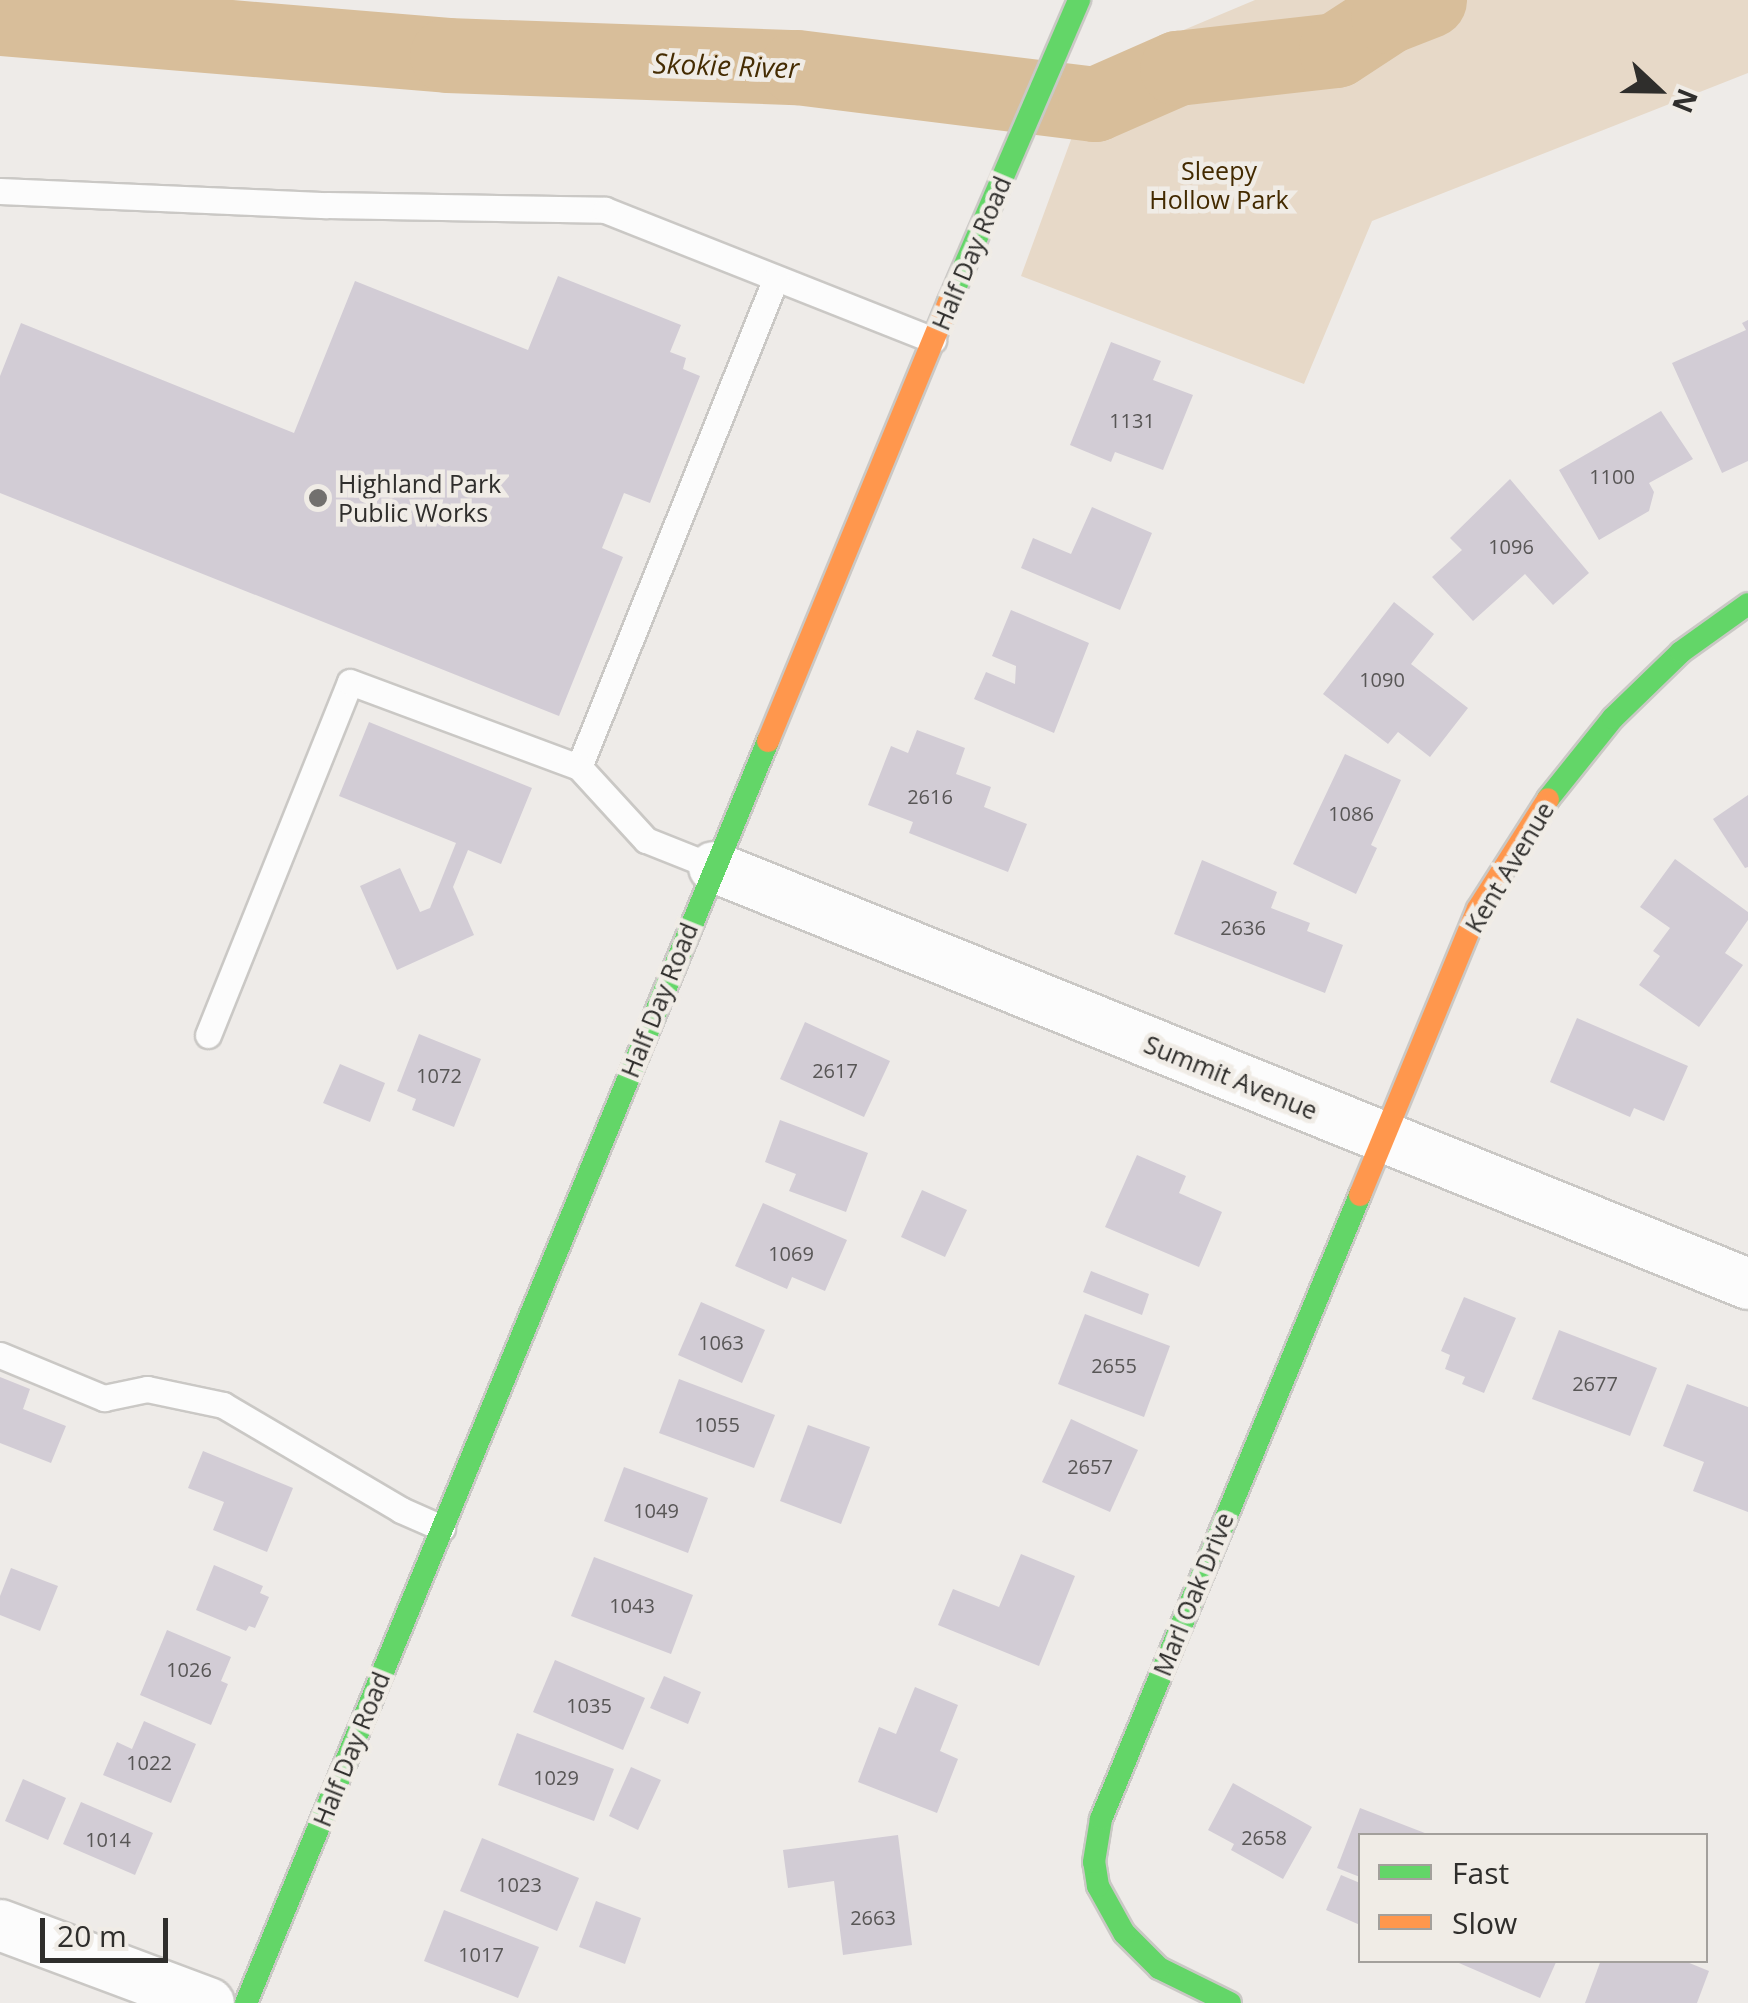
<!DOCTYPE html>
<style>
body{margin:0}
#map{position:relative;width:1748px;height:2003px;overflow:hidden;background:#eeebe8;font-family:"Open Sans",sans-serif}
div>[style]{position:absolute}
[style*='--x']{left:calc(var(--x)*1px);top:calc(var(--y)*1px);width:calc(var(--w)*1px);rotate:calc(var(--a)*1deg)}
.green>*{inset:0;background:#e7d9c8}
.river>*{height:75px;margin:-37.5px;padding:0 37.5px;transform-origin:37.5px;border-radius:37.5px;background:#d8be9a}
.building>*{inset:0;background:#d2ccd5}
.roads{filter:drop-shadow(2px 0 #cac8c5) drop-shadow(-2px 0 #cac8c5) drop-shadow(0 2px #cac8c5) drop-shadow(0 -2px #cac8c5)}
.lane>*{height:25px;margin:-12.5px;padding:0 12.5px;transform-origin:12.5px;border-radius:12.5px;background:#fcfcfc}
.street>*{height:50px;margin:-25px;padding:0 25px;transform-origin:25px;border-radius:25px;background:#fcfcfc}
.fast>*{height:22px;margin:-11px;padding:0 11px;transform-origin:11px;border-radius:11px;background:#63d668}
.slow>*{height:22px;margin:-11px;padding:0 11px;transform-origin:11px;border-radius:11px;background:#ff974d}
.dots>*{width:28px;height:28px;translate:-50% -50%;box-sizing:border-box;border:5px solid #f0ece6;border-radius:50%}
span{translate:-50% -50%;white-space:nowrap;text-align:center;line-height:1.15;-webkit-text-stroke:9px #f0ece6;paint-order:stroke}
.number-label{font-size:20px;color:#585656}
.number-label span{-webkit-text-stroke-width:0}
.park-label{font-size:25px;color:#432a00}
.street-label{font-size:25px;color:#2f2e2c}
.poi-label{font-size:25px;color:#2f2e2c}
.left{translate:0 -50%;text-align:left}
.water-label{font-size:28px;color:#452c02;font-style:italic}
.legend{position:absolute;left:1358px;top:1833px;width:350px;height:130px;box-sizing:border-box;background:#f0ece6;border:2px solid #a3a09c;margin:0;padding:12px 18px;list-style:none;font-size:30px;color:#2f2e2c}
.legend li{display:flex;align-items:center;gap:20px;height:50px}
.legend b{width:50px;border:2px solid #a3a09c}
.north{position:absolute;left:1608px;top:40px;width:100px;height:100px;-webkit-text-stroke:8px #f0ece6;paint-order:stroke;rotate:112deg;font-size:28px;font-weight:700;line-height:40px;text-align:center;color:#2f2e2c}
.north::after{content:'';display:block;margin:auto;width:35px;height:45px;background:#2f2e2c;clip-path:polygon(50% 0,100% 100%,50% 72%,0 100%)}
.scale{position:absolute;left:40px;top:1918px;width:128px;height:45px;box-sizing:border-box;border:5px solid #2f2e2c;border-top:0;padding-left:12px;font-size:30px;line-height:35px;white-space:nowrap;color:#2f2e2c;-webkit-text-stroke:8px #f0ece6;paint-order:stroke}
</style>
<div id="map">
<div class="green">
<div style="clip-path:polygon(1255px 0,1748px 0,1748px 73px,1372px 221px,1304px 384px,1021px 276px,1098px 66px)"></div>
</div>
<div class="river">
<div style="--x:0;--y:18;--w:449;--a:4.7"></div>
<div style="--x:447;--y:55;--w:350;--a:2"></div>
<div style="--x:797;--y:67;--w:300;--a:7.1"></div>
<div style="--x:1095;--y:104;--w:90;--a:-23.7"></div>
<div style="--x:1177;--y:68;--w:160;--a:-6.5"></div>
<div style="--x:1336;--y:50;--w:62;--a:-33.2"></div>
<div style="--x:1388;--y:16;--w:44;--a:-21.3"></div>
</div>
<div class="building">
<div style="clip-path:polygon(558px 276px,681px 325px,670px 352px,686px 358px,683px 369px,700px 376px,650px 503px,624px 493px,602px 548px,623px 557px,559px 716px,0 493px,0 376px,21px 323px,294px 433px,355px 281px,528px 350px)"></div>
<div style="clip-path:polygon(1748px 320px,1748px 461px,1722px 473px,1672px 363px,1746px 330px,1742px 323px)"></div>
<div style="clip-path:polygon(1111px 342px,1161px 361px,1153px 380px,1193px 395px,1163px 470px,1115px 452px,1111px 462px,1070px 445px)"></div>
<div style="clip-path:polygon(1661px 411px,1693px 459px,1649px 483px,1654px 492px,1649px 511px,1599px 540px,1559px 470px)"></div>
<div style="clip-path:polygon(1510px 479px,1589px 573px,1553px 605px,1525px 574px,1473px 621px,1432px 577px,1462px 550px,1450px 538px)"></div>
<div style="clip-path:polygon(1092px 507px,1152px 533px,1120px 610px,1021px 568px,1033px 538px,1071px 554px)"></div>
<div style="clip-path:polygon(1394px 602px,1434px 634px,1411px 664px,1468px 708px,1430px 757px,1398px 732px,1388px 744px,1323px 694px)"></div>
<div style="clip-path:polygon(1011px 610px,1089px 643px,1054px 733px,974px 699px,986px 672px,1015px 684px,1016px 666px,992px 656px)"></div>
<div style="clip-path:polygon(369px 722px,532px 788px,501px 864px,468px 850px,453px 887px,474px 935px,397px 970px,360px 886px,400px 868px,420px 912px,430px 908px,456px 843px,339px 796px)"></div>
<div style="clip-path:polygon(917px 730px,965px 748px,956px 774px,991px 787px,984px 807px,1027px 824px,1008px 872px,909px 833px,913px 822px,868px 805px,891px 746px,908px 753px)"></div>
<div style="clip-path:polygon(1345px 754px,1401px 780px,1371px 845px,1377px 848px,1356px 894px,1293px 864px)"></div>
<div style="clip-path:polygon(1748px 795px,1748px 867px,1745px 868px,1713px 819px)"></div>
<div style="clip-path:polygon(1675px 859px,1748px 912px,1748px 920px,1725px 953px,1743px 965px,1699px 1027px,1639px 985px,1660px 956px,1653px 951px,1670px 928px,1640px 907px)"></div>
<div style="clip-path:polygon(1202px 860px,1277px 892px,1271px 908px,1310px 923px,1307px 931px,1343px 945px,1325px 993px,1174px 934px)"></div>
<div style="clip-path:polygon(1577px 1018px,1688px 1066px,1664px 1121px,1634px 1108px,1630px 1117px,1550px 1082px)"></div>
<div style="clip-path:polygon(805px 1022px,890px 1061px,864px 1117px,780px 1079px)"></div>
<div style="clip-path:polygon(419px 1034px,481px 1059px,454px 1127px,412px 1110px,416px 1099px,397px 1091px)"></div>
<div style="clip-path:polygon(340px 1064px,385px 1083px,370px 1122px,323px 1103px)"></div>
<div style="clip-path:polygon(780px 1120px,868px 1153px,846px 1212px,789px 1191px,796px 1174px,765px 1162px)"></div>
<div style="clip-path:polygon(1137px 1155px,1186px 1176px,1179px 1193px,1222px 1212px,1199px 1267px,1105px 1227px)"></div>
<div style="clip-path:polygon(922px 1190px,967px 1210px,945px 1257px,901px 1237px)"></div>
<div style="clip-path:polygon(763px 1203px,847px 1240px,825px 1291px,792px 1277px,787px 1289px,735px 1266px)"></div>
<div style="clip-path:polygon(1091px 1271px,1149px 1294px,1142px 1315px,1083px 1292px)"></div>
<div style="clip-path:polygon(1464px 1297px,1516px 1318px,1484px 1393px,1462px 1384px,1465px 1377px,1445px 1369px,1450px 1355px,1441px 1351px)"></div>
<div style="clip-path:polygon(701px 1302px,765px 1330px,742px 1383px,678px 1355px)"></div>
<div style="clip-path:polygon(1085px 1314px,1170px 1346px,1144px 1417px,1058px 1384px)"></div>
<div style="clip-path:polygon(1559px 1330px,1657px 1368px,1630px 1436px,1532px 1399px)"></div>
<div style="clip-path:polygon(0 1377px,30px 1389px,23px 1409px,66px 1426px,51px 1463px,0 1443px)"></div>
<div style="clip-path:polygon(679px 1379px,775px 1415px,754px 1468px,659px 1433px)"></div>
<div style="clip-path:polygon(1687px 1384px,1748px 1407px,1748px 1512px,1693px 1491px,1704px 1462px,1663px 1446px)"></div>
<div style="clip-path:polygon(1071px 1419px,1138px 1450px,1110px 1512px,1042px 1482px)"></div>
<div style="clip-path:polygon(808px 1425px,870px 1447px,841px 1524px,780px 1501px)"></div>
<div style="clip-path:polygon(203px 1451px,293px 1488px,267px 1552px,213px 1530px,224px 1502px,188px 1488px)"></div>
<div style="clip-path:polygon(624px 1467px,708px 1498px,688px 1553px,604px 1521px)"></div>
<div style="clip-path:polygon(1021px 1554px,1075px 1576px,1039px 1666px,938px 1625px,953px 1589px,999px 1607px)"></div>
<div style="clip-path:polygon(594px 1557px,693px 1595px,671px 1654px,571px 1616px)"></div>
<div style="clip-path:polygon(214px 1565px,263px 1586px,260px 1593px,269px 1597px,255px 1628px,249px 1626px,246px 1631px,196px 1610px)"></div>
<div style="clip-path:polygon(11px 1568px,58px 1586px,40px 1631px,0 1615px,0 1596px)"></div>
<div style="clip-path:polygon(167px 1630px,231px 1657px,221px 1681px,228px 1684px,211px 1725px,140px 1695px)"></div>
<div style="clip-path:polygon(555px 1660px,645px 1698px,623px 1750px,533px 1712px)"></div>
<div style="clip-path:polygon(664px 1676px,701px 1692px,688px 1724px,650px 1708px)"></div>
<div style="clip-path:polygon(915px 1687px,958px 1705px,940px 1751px,958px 1759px,937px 1813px,858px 1782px,879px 1727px,896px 1734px)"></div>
<div style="clip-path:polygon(144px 1721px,196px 1744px,171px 1803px,103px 1775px,117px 1742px,132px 1749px)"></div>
<div style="clip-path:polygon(517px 1733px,614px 1769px,594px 1821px,498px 1785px)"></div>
<div style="clip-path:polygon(631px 1767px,661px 1780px,638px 1830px,609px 1816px)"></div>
<div style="clip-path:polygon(23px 1779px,66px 1798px,48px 1840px,5px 1821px)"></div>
<div style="clip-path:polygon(1233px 1783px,1312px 1827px,1283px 1879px,1231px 1850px,1234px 1844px,1208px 1830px)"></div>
<div style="clip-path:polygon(81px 1802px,153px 1833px,135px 1875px,63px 1844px)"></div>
<div style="clip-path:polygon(1360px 1808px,1430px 1835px,1430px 1836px,1360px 1836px,1360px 1877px,1337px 1868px)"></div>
<div style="clip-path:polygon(898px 1835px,912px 1945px,843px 1955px,834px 1881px,788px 1888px,783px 1850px)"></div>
<div style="clip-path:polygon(482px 1838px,579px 1878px,557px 1931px,460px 1891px)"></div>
<div style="clip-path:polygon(1341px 1875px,1360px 1883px,1360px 1925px,1326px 1910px)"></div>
<div style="clip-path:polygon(596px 1901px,641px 1918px,625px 1964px,579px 1947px)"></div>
<div style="clip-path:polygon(444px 1910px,539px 1947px,518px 1998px,424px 1961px)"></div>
<div style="clip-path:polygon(1452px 1960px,1557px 1960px,1540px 1998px)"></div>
<div style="clip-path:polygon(1601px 1960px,1682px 1960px,1709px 1971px,1697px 2003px,1585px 2003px)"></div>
</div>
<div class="roads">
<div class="lane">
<div style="--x:0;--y:191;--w:327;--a:2.5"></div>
<div style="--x:327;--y:205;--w:278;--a:1"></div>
<div style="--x:605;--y:210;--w:353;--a:21.6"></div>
<div style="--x:579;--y:767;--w:527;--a:-68.06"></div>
<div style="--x:208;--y:1035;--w:380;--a:-68.1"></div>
<div style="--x:350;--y:682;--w:244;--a:20.4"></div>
<div style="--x:579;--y:767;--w:99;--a:47.5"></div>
<div style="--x:646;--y:840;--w:73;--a:21.7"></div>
<div style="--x:0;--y:1355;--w:113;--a:22.5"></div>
<div style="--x:104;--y:1398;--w:44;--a:-11.8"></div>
<div style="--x:147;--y:1389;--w:78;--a:11.9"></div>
<div style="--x:223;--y:1405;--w:207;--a:30.5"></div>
<div style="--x:401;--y:1510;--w:45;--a:23.7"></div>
</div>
<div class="street">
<div style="--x:714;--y:867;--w:1115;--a:21.96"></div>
<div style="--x:0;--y:1925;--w:223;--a:20.5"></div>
</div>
<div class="fast">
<div style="--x:949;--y:302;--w:329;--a:-66.7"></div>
<div style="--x:1548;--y:799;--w:104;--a:-51.3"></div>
<div style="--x:1613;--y:718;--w:95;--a:-44.1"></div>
<div style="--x:1681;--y:652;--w:82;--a:-35.6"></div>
<div style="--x:246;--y:2003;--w:1366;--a:-67.53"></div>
<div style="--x:1230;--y:2003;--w:79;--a:-153.8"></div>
<div style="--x:1159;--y:1968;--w:49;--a:-135"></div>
<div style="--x:1124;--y:1933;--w:54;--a:-119"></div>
<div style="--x:1098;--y:1886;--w:24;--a:-99"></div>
<div style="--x:1094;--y:1862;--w:44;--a:-80.8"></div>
<div style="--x:1101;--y:1819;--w:676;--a:-67.46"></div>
</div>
<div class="slow">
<div style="--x:768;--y:741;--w:475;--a:-67.6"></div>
<div style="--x:1360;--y:1195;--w:309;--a:-67.6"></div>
<div style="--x:1478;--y:909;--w:130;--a:-57.5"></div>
</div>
</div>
<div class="dots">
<div style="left:318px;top:498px;background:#72706e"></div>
</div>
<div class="number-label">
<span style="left:1132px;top:420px">1131</span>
<span style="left:1612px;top:476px">1100</span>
<span style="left:1511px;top:546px">1096</span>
<span style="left:1382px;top:679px">1090</span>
<span style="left:930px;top:796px">2616</span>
<span style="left:1351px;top:813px">1086</span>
<span style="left:1243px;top:927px">2636</span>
<span style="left:835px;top:1070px">2617</span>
<span style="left:439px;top:1075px">1072</span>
<span style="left:791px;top:1253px">1069</span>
<span style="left:721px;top:1342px">1063</span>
<span style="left:1114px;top:1365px">2655</span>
<span style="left:1595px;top:1383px">2677</span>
<span style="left:717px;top:1424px">1055</span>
<span style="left:1090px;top:1466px">2657</span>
<span style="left:656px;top:1510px">1049</span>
<span style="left:632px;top:1605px">1043</span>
<span style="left:189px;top:1669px">1026</span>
<span style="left:589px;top:1705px">1035</span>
<span style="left:149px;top:1762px">1022</span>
<span style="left:556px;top:1777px">1029</span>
<span style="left:1264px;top:1837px">2658</span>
<span style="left:108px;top:1839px">1014</span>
<span style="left:519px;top:1884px">1023</span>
<span style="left:873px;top:1917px">2663</span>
<span style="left:481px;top:1954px">1017</span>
</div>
<div class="park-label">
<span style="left:1219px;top:185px">Sleepy<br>Hollow Park</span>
</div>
<div class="street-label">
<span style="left:971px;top:253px;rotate:-67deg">Half Day Road</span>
<span style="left:1509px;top:867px;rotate:-59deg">Kent Avenue</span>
<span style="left:659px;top:1000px;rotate:-68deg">Half Day Road</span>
<span style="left:1231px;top:1077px;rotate:22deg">Summit Avenue</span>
<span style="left:1193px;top:1594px;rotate:-68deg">Marl Oak Drive</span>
<span style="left:351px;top:1749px;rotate:-68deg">Half Day Road</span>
</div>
<div class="poi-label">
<span class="left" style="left:338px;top:498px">Highland Park<br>Public Works</span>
</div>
<div class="water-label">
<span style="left:726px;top:65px;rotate:2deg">Skokie River</span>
</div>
<ul class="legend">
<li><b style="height:12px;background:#63d668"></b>Fast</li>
<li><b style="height:12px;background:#ff974d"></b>Slow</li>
</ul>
<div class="north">N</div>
<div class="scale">20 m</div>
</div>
